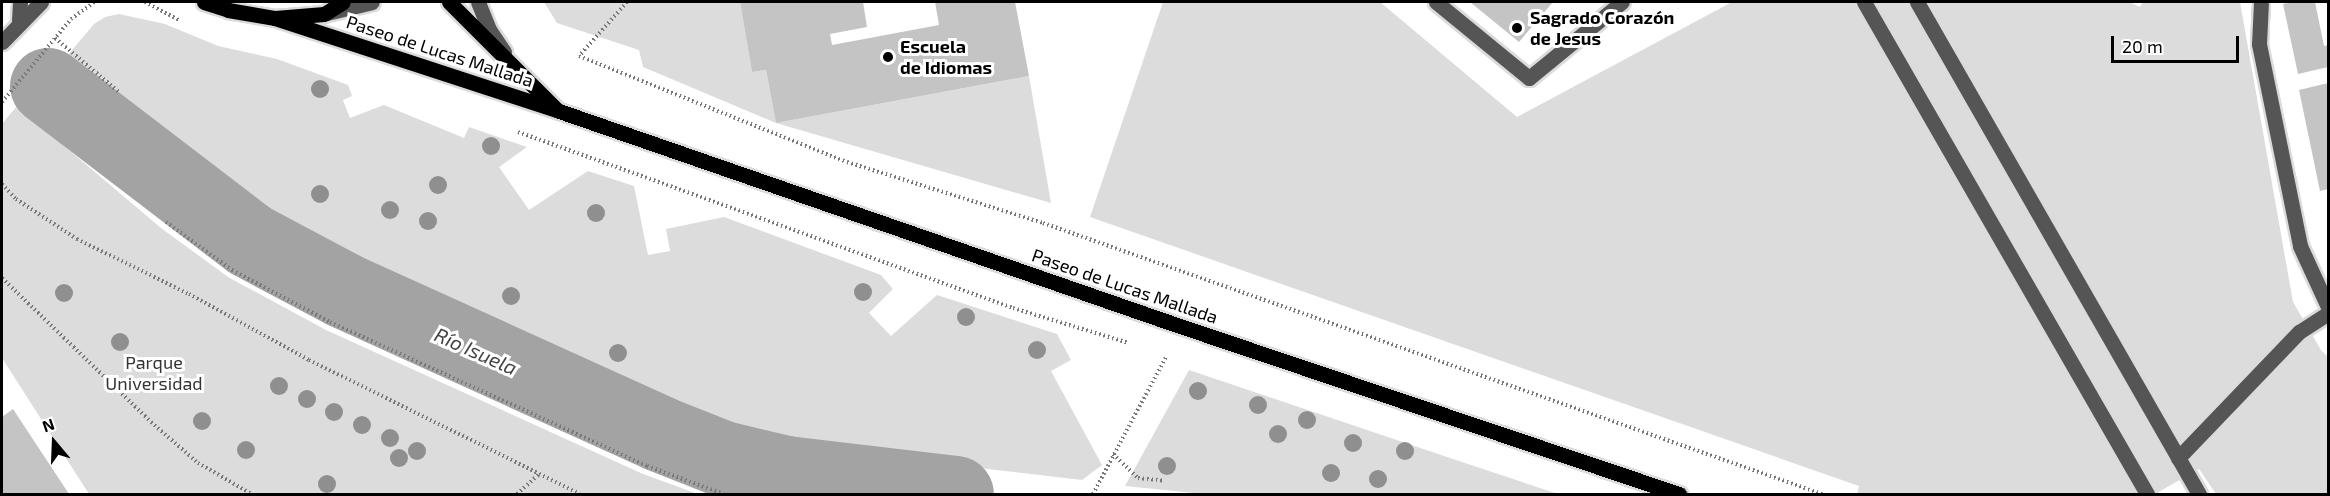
<!DOCTYPE html>
<meta charset="utf-8">
<style>
body{margin:0}
#map{position:relative;width:2330px;height:496px;overflow:hidden;background:#fff;font-family:"Exo 2",sans-serif}
div>[style]{position:absolute}
[style*='--x']{left:calc(var(--x)*1px);top:calc(var(--y)*1px);width:calc(var(--w)*1px);rotate:calc(var(--a)*1deg)}
.green>*{inset:0;background:#dcdcdc}
.river>*{height:76px;margin:-38px;padding:0 38px;transform-origin:38px;border-radius:38px;background:#a3a3a3}
.building>*{inset:0;background:#c4c4c4}
.path>*{height:4px;margin-top:-2px;transform-origin:0;background:repeating-linear-gradient(90deg,#777 0 1.5px,transparent 0 4.5px)}
.roads{filter:drop-shadow(2px 0 #dbdbdb) drop-shadow(-2px 0 #dbdbdb) drop-shadow(0 2px #dbdbdb) drop-shadow(0 -2px #dbdbdb)}
.minor>*{height:15px;margin:-7.5px;padding:0 7.5px;transform-origin:7.5px;border-radius:7.5px;background:#555}
.major>*{height:15px;margin:-7.5px;padding:0 7.5px;transform-origin:7.5px;border-radius:7.5px;background:#000}
.trees>*{width:18px;height:18px;margin:-9px;border-radius:50%;background:#8f8f8f}
.dots>*{width:16px;height:16px;translate:-50% -50%;box-sizing:border-box;border:3px solid #fff;border-radius:50%}
span{translate:-50% -50%;white-space:nowrap;text-align:center;line-height:1.15;-webkit-text-stroke:6px #fff;paint-order:stroke}
.poi-label{font-size:18px;color:#000;font-weight:700}
.left{translate:0 -50%;text-align:left}
.street-label{font-size:18px;color:#000}
.park-label{font-size:18px;color:#333}
.water-label{font-size:20px;color:#444;font-style:italic}
.frame{position:absolute;inset:0;border:3px solid #000;pointer-events:none}
.north{position:absolute;left:24px;top:412px;width:60px;height:60px;-webkit-text-stroke:4px #fff;paint-order:stroke;rotate:341deg;font-size:16px;font-weight:700;line-height:24px;text-align:center;color:#000}
.north::after{content:'';display:block;margin:auto;width:21px;height:27px;background:#000;clip-path:polygon(50% 0,100% 100%,50% 72%,0 100%)}
.scale{position:absolute;left:2111px;top:36px;width:128px;height:27px;box-sizing:border-box;border:3px solid #000;border-top:0;padding-left:8px;font-size:18px;line-height:21px;white-space:nowrap;color:#000;-webkit-text-stroke:4px #fff;paint-order:stroke}
</style>
<div id="map">
<div class="green">
<div style="clip-path:polygon(544px 2px,740px 2px,752px 72px,766px 70px,776px 123px,1029px 76px,1051px 203px,776px 123px,643px 67px,639px 50px,557px 23px)"></div>
<div style="clip-path:polygon(1163px 2px,1380px 2px,1517px 117px,1732px 2px,2129px 2px,2140px 7px,2143px 2px,2240px 2px,2293px 302px,2321px 350px,2328px 357px,2328px 494px,2216px 494px,2199px 469px,2155px 494px,1857px 494px,1859px 486px,1090px 217px)"></div>
<div style="clip-path:polygon(119px 14px,165px 24px,218px 46px,277px 59px,348px 85px,352px 96px,343px 100px,350px 118px,384px 105px,464px 138px,469px 127px,527px 147px,499px 167px,529px 210px,588px 171px,634px 186px,648px 255px,670px 251px,666px 229px,724px 217px,881px 275px,893px 289px,869px 313px,891px 336px,937px 295px,1057px 334px,1071px 360px,1051px 371px,1102px 465px,1082px 480px,791px 446px,731px 431px,671px 408px,358px 266px,266px 216px,205px 172px,67px 56px,94px 24px,105px 17px)"></div>
<div style="clip-path:polygon(17px 106px,161px 228px,228px 277px,326px 330px,643px 474px,698px 494px,89px 494px,2px 358px,2px 124px)"></div>
<div style="clip-path:polygon(1189px 370px,1453px 459px,1558px 494px,1204px 494px,1125px 486px)"></div>
</div>
<div class="river">
<div style="--x:48;--y:86;--w:255;--a:37.4"></div>
<div style="--x:251;--y:241;--w:106;--a:28"></div>
<div style="--x:345;--y:291;--w:346;--a:24.4"></div>
<div style="--x:660;--y:434;--w:68;--a:21.6"></div>
<div style="--x:723;--y:459;--w:65;--a:13.4"></div>
<div style="--x:786;--y:474;--w:171;--a:6.7"></div>
</div>
<div class="building">
<div style="clip-path:polygon(740px 2px,863px 2px,867px 27px,830px 34px,832px 45px,939px 25px,935px 2px,1015px 2px,1029px 76px,776px 123px,766px 70px,752px 72px)"></div>
<div style="clip-path:polygon(1470px 2px,1553px 2px,1519px 42px)"></div>
<div style="clip-path:polygon(2293px 2px,2315px 2px,2324px 46px,2328px 45px,2328px 67px,2298px 74px,2283px 4px)"></div>
<div style="clip-path:polygon(2328px 83px,2328px 189px,2320px 191px,2299px 90px)"></div>
<div style="clip-path:polygon(13px 409px,69px 494px,2px 494px,2px 417px)"></div>
</div>
<div class="path">
<div style="--x:145;--y:2;--w:38;--a:28"></div>
<div style="--x:627;--y:2;--w:72;--a:131.6"></div>
<div style="--x:579;--y:56;--w:288;--a:21.6"></div>
<div style="--x:847;--y:162;--w:205;--a:17.3"></div>
<div style="--x:1043;--y:223;--w:825;--a:19.18"></div>
<div style="--x:55;--y:38;--w:85;--a:40.2"></div>
<div style="--x:2;--y:102;--w:108;--a:-50.3"></div>
<div style="--x:71;--y:19;--w:29;--a:-36"></div>
<div style="--x:518;--y:132;--w:525;--a:19.57"></div>
<div style="--x:1013;--y:308;--w:121;--a:16.8"></div>
<div style="--x:2;--y:184;--w:21;--a:47"></div>
<div style="--x:16;--y:199;--w:73;--a:33.3"></div>
<div style="--x:77;--y:239;--w:125;--a:26.2"></div>
<div style="--x:189;--y:294;--w:137;--a:28.8"></div>
<div style="--x:309;--y:360;--w:302;--a:26.3"></div>
<div style="--x:166;--y:222;--w:82;--a:36"></div>
<div style="--x:232;--y:270;--w:111;--a:28"></div>
<div style="--x:330;--y:322;--w:348;--a:24.4"></div>
<div style="--x:647;--y:466;--w:82;--a:20"></div>
<div style="--x:2;--y:278;--w:207;--a:44"></div>
<div style="--x:151;--y:422;--w:62;--a:41.1"></div>
<div style="--x:198;--y:463;--w:62;--a:29.9"></div>
<div style="--x:1113;--y:454;--w:35;--a:44"></div>
<div style="--x:1138;--y:478;--w:27;--a:6"></div>
<div style="--x:517;--y:494;--w:31;--a:-42"></div>
<div style="--x:1093;--y:494;--w:157;--a:-62"></div>
</div>
<div class="roads">
<div class="minor">
<div style="--x:478;--y:2;--w:31;--a:68"></div>
<div style="--x:490;--y:31;--w:25;--a:56"></div>
<div style="--x:1436;--y:2;--w:120;--a:39.3"></div>
<div style="--x:1529;--y:78;--w:120;--a:-39.3"></div>
<div style="--x:1864;--y:2;--w:568;--a:60.09"></div>
<div style="--x:1917;--y:2;--w:567;--a:60.18"></div>
<div style="--x:2261;--y:2;--w:42;--a:92.7"></div>
<div style="--x:2259;--y:44;--w:206;--a:78.5"></div>
<div style="--x:2300;--y:246;--w:67;--a:65.3"></div>
<div style="--x:327;--y:13;--w:46;--a:-13.7"></div>
<div style="--x:19;--y:21;--w:19;--a:-87"></div>
<div style="--x:2;--y:42;--w:56;--a:-45.7"></div>
<div style="--x:2178;--y:458;--w:175;--a:-46.2"></div>
<div style="--x:2299;--y:332;--w:35;--a:-33"></div>
</div>
<div class="major">
<div style="--x:204;--y:2;--w:25;--a:18"></div>
<div style="--x:228;--y:10;--w:48;--a:9.7"></div>
<div style="--x:275;--y:18;--w:49;--a:-4.7"></div>
<div style="--x:324;--y:14;--w:22;--a:-32"></div>
<div style="--x:449;--y:2;--w:151;--a:45"></div>
<div style="--x:275;--y:18;--w:299;--a:18.1"></div>
<div style="--x:559;--y:111;--w:654;--a:19.1"></div>
<div style="--x:1177;--y:325;--w:530;--a:18.61"></div>
</div>
</div>
<div class="trees">
<div style="left:320px;top:89px"></div>
<div style="left:491px;top:146px"></div>
<div style="left:438px;top:185px"></div>
<div style="left:320px;top:194px"></div>
<div style="left:390px;top:210px"></div>
<div style="left:596px;top:213px"></div>
<div style="left:428px;top:221px"></div>
<div style="left:863px;top:292px"></div>
<div style="left:64px;top:293px"></div>
<div style="left:511px;top:296px"></div>
<div style="left:966px;top:317px"></div>
<div style="left:120px;top:342px"></div>
<div style="left:1037px;top:350px"></div>
<div style="left:618px;top:353px"></div>
<div style="left:279px;top:386px"></div>
<div style="left:1198px;top:391px"></div>
<div style="left:307px;top:399px"></div>
<div style="left:1258px;top:405px"></div>
<div style="left:334px;top:412px"></div>
<div style="left:1307px;top:420px"></div>
<div style="left:202px;top:421px"></div>
<div style="left:362px;top:425px"></div>
<div style="left:1278px;top:434px"></div>
<div style="left:390px;top:438px"></div>
<div style="left:1353px;top:443px"></div>
<div style="left:246px;top:450px"></div>
<div style="left:417px;top:451px"></div>
<div style="left:1405px;top:451px"></div>
<div style="left:399px;top:458px"></div>
<div style="left:1167px;top:466px"></div>
<div style="left:1331px;top:473px"></div>
<div style="left:1378px;top:479px"></div>
<div style="left:327px;top:484px"></div>
</div>
<div class="dots">
<div style="left:1517px;top:28px;background:#000"></div>
<div style="left:888px;top:57px;background:#000"></div>
</div>
<div class="poi-label">
<span class="left" style="left:1530px;top:28px">Sagrado Corazón<br>de Jesus</span>
<span class="left" style="left:900px;top:57px">Escuela<br>de Idiomas</span>
</div>
<div class="street-label">
<span style="left:440px;top:51px;rotate:18deg">Paseo de Lucas Mallada</span>
<span style="left:1125px;top:286px;rotate:19deg">Paseo de Lucas Mallada</span>
</div>
<div class="park-label">
<span style="left:154px;top:373px">Parque<br>Universidad</span>
</div>
<div class="water-label">
<span style="left:476px;top:351px;rotate:24deg">Río Isuela</span>
</div>
<div class="frame"></div>
<div class="north">N</div>
<div class="scale">20 m</div>
</div>
